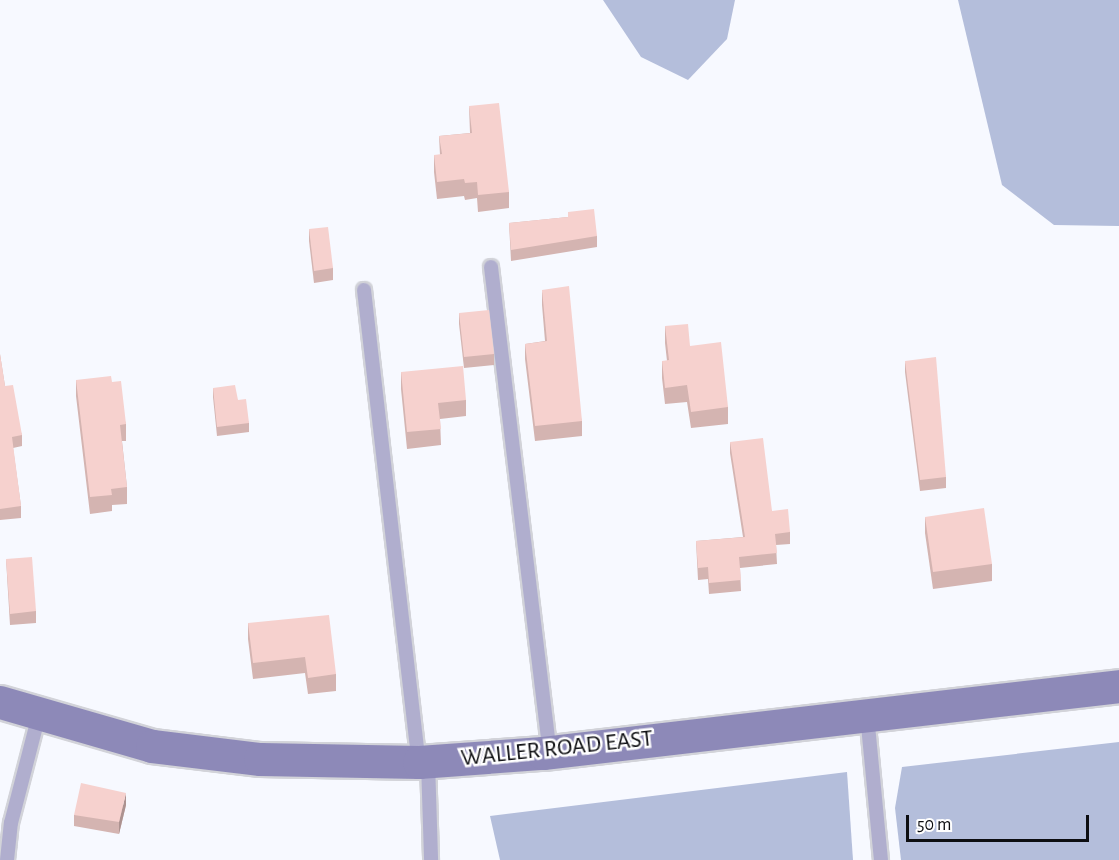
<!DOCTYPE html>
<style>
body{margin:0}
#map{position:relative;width:1119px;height:860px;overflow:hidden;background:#f7f9ff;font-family:"Alegreya Sans",sans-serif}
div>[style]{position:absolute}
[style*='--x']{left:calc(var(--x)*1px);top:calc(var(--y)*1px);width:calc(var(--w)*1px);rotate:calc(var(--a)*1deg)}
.forest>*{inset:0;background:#b4bedb}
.roads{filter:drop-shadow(2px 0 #d2d3d9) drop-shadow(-2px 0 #d2d3d9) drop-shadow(0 2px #d2d3d9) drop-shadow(0 -2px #d2d3d9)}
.lane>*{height:14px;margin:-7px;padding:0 7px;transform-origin:7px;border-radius:7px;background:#b0aece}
.secondary>*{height:33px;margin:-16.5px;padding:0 16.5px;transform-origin:16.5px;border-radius:16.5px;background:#8d89b8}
.wall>*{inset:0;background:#d4b4b1}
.shaded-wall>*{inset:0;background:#ac9290}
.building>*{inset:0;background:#f6d1ce}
span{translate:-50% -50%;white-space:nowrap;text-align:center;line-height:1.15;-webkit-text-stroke:5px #fff;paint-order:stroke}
.street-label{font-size:24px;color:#0d0e11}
.scale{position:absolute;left:906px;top:815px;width:183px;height:27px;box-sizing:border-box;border:3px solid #0d0e11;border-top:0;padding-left:8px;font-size:18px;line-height:21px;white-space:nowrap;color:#0d0e11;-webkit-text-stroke:4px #fff;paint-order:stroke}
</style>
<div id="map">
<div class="forest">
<div style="clip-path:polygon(603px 0,735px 0,727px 39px,688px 80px,641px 57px)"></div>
<div style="clip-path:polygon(958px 0,1119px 0,1119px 226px,1054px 225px,1002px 185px)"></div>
<div style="clip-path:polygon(1119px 742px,1119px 860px,901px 860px,895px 808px,902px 767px)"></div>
<div style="clip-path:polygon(847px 772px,853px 860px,500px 860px,490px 816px)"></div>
</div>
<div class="roads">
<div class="lane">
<div style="--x:491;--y:267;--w:489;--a:83.1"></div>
<div style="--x:364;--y:290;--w:475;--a:83.4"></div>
<div style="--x:867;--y:715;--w:146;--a:84.5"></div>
<div style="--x:428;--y:762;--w:98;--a:88.2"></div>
<div style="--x:7;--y:860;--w:37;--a:-84"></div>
<div style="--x:11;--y:823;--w:112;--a:-75.5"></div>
</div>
<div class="secondary">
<div style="--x:0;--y:702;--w:158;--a:16.1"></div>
<div style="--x:152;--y:746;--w:109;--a:6.9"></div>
<div style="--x:260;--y:759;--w:159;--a:1.1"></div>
<div style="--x:419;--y:762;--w:124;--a:-4.2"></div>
<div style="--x:543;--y:753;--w:580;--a:-6.63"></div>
</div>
</div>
<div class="wall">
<div style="clip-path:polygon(469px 106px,509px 192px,509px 208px,478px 212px,477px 198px,465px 200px,464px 196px,437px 199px,434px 172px,434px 155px,440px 155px,439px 136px,470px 133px)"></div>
<div style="clip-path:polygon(568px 212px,597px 236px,597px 247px,511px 261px,509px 223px,568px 217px)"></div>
<div style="clip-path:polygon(309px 229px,333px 268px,333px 280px,314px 283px,309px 241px)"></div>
<div style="clip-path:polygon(542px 290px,582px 421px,582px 436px,535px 441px,525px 359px,525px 344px,545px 341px,542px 305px)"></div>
<div style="clip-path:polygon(459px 313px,494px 354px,494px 365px,464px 368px,459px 324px)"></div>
<div style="clip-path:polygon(665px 326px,690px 346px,728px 407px,728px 424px,691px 428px,687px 402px,665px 404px,662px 378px,662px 361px,667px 361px,665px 343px)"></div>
<div style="clip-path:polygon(0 354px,5px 386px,22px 435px,22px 446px,13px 448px,21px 506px,21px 518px,0 520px)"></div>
<div style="clip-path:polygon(905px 361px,946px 477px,946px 488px,920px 491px,905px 372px)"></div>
<div style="clip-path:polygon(401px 372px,466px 400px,466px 416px,440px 419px,441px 445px,407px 449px,401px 389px)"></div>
<div style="clip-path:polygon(76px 380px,112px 382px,126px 424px,126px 441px,122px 441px,127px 487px,127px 504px,112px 505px,112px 511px,90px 514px,76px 396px)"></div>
<div style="clip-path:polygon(213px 388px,238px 400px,249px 423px,249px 432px,217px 436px,213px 397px)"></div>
<div style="clip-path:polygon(730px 442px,772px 511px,790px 532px,790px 544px,776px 545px,777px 564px,740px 568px,741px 591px,709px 594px,708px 579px,698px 580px,696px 541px,743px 537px,730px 453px)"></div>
<div style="clip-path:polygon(925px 517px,992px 564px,992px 581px,933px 589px,925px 533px)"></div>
<div style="clip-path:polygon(6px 559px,36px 611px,36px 623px,10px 625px)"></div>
<div style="clip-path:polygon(248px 623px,336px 674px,336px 691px,308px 694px,305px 673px,253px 679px,248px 639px)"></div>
<div style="clip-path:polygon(126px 805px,119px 834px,74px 826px,74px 815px)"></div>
</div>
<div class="shaded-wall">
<div style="clip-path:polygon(126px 793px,126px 805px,119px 834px,119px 822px)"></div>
</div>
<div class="building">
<div style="clip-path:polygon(499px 103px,509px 192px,478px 195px,477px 182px,465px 183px,464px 179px,437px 182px,434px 155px,442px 154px,439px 136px,472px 133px,469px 106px)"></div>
<div style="clip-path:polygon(594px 209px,597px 236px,511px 250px,509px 223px,568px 217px,568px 212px)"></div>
<div style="clip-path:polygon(328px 227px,333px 268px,314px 271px,309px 229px)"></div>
<div style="clip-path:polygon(569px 286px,582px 421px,535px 426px,525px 344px,547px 341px,542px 290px)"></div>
<div style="clip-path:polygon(489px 310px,494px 354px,464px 357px,459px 313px)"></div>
<div style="clip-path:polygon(688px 324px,690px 346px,721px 342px,728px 407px,691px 412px,687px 385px,665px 388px,662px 361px,669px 360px,665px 326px)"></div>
<div style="clip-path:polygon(0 354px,5px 386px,13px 385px,22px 435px,12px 437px,21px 506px,0 509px)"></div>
<div style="clip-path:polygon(936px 357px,946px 477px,920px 480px,905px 361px)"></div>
<div style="clip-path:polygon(463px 366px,466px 400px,438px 403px,441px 429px,407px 432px,401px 372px)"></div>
<div style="clip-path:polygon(111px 376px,112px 382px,121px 381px,126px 424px,120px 425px,127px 487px,111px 489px,112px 495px,90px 497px,76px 380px)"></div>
<div style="clip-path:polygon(235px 385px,238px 400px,246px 399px,249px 423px,217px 427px,213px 388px)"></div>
<div style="clip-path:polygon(763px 438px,772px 511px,788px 509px,790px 532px,775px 534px,777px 553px,739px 557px,741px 580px,709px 583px,708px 567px,698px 568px,696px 541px,745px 537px,730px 442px)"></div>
<div style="clip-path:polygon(984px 508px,992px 564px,933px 572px,925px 517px)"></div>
<div style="clip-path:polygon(32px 557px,36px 611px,10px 614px,6px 559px)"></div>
<div style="clip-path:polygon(329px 615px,336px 674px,308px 678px,305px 657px,253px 663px,248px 623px)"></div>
<div style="clip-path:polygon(81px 783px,126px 793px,119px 822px,74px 815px)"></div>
</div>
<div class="street-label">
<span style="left:557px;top:749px;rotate:-6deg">WALLER ROAD EAST</span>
</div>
<div class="scale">50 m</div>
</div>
